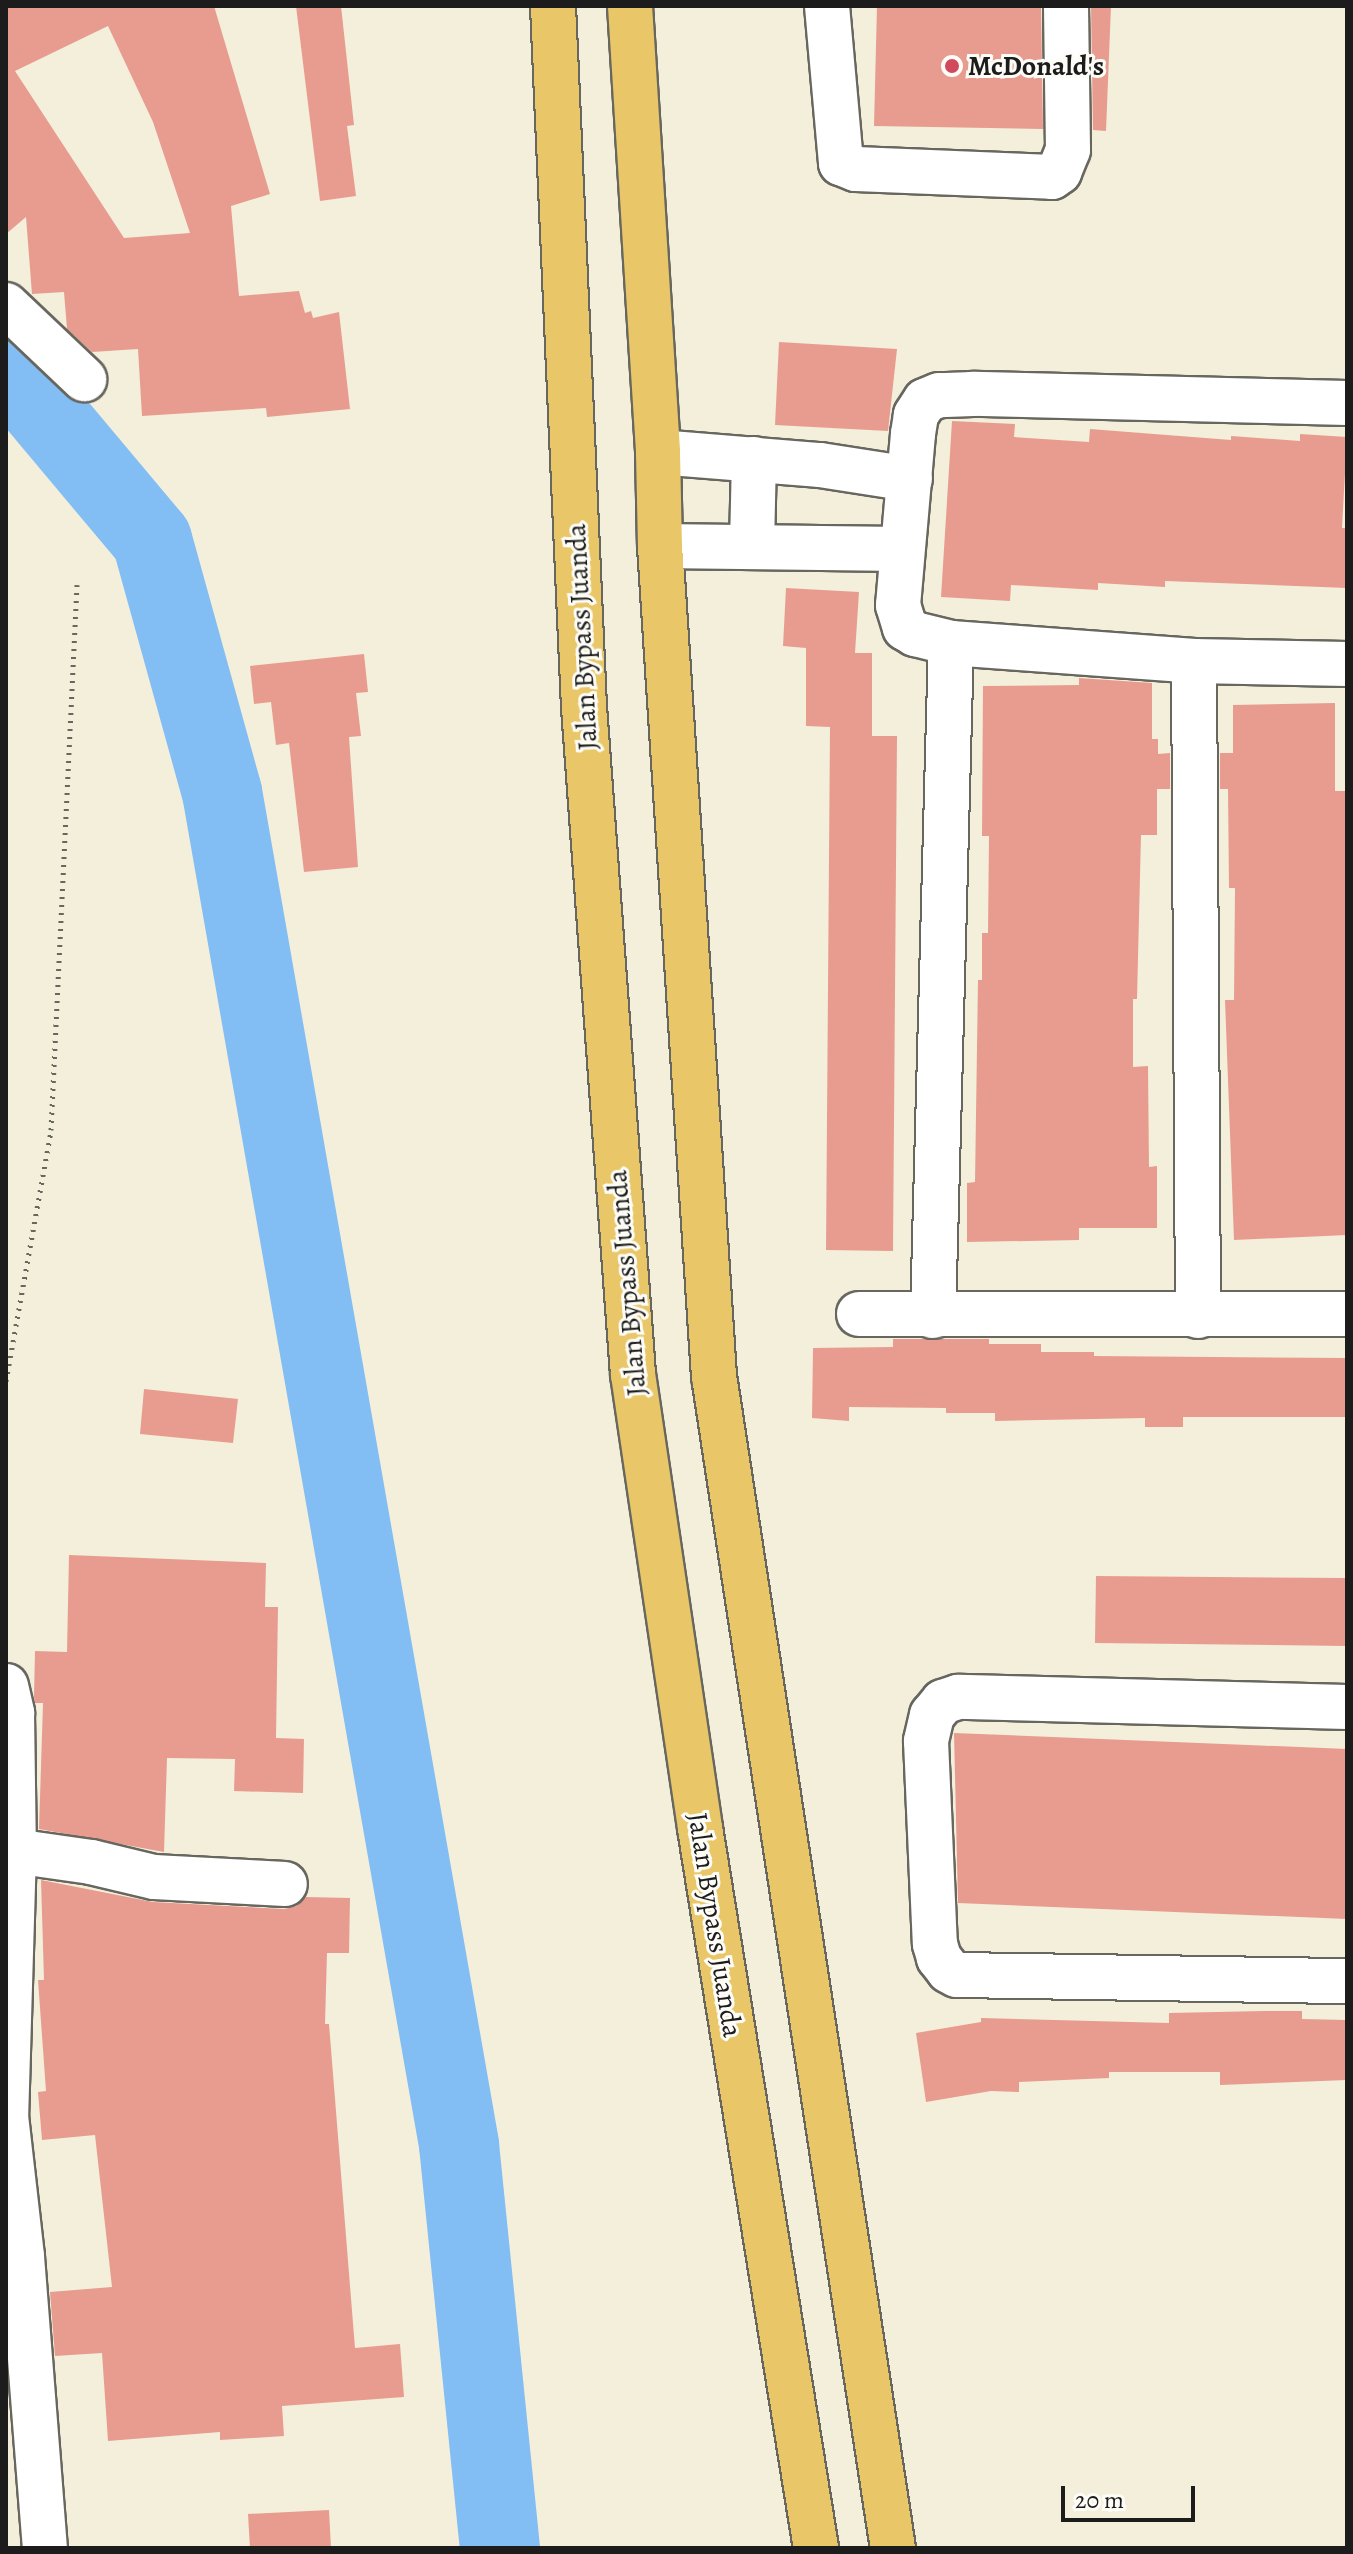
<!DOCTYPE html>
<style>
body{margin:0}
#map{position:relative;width:1353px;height:2554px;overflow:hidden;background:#f3efdb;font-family:Alegreya,serif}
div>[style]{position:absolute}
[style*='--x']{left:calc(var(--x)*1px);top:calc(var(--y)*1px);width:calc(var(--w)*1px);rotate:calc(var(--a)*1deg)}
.river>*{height:80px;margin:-40px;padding:0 40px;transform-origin:40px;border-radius:40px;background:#82bdf4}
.building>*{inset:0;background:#e89c8f}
.path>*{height:5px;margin-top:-2.5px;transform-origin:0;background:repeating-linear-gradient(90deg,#67665f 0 2px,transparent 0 8px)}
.roads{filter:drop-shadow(2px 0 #67665f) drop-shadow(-2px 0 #67665f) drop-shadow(0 2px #67665f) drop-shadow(0 -2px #67665f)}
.minor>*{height:44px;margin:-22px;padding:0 22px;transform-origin:22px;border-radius:22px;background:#fff}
.major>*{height:44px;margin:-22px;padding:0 22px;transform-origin:22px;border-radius:22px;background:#e9c769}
.dots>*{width:22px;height:22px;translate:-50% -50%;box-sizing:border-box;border:4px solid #fdfcf7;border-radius:50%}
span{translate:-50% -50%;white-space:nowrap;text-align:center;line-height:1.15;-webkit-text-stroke:6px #fdfcf7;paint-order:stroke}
.poi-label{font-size:28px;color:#1c1c1c;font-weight:700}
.left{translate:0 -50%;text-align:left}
.street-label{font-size:28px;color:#1c1c1c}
.frame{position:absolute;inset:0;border:8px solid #1c1c1c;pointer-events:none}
.scale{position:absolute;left:1061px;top:2486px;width:134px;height:36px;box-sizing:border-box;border:4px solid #1c1c1c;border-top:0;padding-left:10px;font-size:24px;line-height:28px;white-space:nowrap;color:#1c1c1c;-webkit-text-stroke:6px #fdfcf7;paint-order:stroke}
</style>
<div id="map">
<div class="river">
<div style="--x:6;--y:366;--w:227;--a:50"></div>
<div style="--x:152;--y:540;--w:262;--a:74.5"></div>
<div style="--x:222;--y:792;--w:1374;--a:80.06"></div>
<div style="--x:459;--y:2145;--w:405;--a:84.2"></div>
</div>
<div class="building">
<div style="clip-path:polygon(evenodd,6px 6px,214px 6px,270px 194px,231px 206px,239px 296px,299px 291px,305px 313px,311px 311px,313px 318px,339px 312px,350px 409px,267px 417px,266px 408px,142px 416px,138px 349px,92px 352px,67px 329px,64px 292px,32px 294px,26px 217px,6px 234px,6px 6px,108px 26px,153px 122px,190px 233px,124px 238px,15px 71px,108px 26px)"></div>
<div style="clip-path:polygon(296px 6px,341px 6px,354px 125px,347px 126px,356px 196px,320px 201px)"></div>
<div style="clip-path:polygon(877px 6px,1041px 6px,1043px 129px,874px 126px)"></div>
<div style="clip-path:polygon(1091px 6px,1111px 6px,1106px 131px,1093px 130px)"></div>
<div style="clip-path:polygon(779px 342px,897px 349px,888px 431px,775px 425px)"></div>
<div style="clip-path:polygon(952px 421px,1015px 424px,1014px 437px,1089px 442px,1090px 429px,1231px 440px,1231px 436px,1300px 441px,1300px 434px,1347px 437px,1342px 528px,1347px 528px,1347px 588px,1165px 581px,1165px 587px,1098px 583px,1098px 590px,1011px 585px,1010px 601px,941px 597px)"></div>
<div style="clip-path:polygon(786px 588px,859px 592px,855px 653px,872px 653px,872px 736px,897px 736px,893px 1251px,826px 1250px,830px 727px,806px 726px,806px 648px,783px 646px)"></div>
<div style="clip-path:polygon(364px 654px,368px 692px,356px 693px,361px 736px,349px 737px,358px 867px,304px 872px,289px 743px,276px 745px,271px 702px,254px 704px,250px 666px)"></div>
<div style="clip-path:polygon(1079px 678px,1152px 683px,1152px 739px,1158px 739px,1158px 754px,1170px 753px,1170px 789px,1157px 789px,1157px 835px,1141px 835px,1137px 999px,1133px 999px,1133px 1067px,1148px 1066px,1149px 1167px,1157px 1166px,1157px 1228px,1079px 1228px,1079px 1240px,967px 1242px,967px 1183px,975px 1182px,978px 980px,982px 980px,982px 933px,988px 933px,989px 836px,982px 836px,983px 686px,1079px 685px)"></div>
<div style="clip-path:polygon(1335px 703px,1335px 791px,1347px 791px,1347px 1235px,1234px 1240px,1225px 1000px,1234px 1000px,1235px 888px,1229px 888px,1228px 789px,1220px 789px,1220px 753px,1233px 753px,1233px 705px)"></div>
<div style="clip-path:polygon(893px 1339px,989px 1339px,989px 1344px,1041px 1344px,1041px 1352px,1094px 1352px,1094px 1356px,1347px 1358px,1347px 1417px,1183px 1417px,1183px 1427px,1145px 1427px,1145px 1418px,995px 1421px,995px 1413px,946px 1413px,946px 1408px,849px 1407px,849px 1421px,812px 1418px,813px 1348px,893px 1347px)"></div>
<div style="clip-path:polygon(144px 1389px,238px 1399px,233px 1443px,140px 1434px)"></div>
<div style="clip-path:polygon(69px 1555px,266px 1563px,265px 1607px,278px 1607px,276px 1738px,304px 1739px,303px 1793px,234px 1791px,235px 1759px,167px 1758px,164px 1852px,39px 1829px,43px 1703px,35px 1703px,34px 1697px,35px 1651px,67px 1652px)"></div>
<div style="clip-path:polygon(1096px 1576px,1347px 1578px,1347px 1646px,1095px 1643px)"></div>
<div style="clip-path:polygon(954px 1733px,1347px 1749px,1347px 1919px,958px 1903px)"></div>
<div style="clip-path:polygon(41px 1880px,153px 1902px,284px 1909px,297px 1906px,306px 1897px,350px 1898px,349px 1953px,327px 1953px,325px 2024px,329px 2024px,355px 2348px,400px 2344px,404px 2397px,282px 2406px,284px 2436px,220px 2440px,220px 2432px,108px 2441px,102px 2353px,55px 2356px,50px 2292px,112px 2287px,95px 2135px,42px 2140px,38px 2092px,46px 2091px,38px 1980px,44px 1980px)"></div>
<div style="clip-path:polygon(1264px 2011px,1302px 2011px,1302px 2019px,1347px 2020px,1347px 2080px,1220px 2085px,1220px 2072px,1109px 2072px,1109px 2078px,1019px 2082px,1019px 2092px,991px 2091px,926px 2102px,916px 2033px,981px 2022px,981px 2018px,1169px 2023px,1169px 2013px)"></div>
<div style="clip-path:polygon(329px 2510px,331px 2548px,250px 2548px,248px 2514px)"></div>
</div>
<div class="path">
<div style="--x:6;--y:1381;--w:255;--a:-79.8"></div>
<div style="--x:51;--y:1130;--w:546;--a:-87.27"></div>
</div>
<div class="roads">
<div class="minor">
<div style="--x:827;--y:6;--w:158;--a:84.9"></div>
<div style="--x:841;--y:163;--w:16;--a:22"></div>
<div style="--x:856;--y:169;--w:196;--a:2.3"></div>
<div style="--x:1052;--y:177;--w:9;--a:-36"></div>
<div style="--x:1059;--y:172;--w:24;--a:-68"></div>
<div style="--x:1068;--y:150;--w:144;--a:-90.8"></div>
<div style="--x:6;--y:305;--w:108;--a:43.5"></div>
<div style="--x:1347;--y:403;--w:374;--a:-178.6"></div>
<div style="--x:973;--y:394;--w:34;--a:178"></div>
<div style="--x:939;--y:395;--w:15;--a:157"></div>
<div style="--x:925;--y:401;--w:17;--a:123"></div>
<div style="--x:916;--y:415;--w:19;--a:99"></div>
<div style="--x:913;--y:434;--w:172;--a:95"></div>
<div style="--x:898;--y:605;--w:24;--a:73"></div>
<div style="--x:905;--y:628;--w:12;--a:31"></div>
<div style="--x:915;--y:634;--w:37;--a:14"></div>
<div style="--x:951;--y:643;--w:244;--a:4.2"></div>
<div style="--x:1194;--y:661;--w:153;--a:1.1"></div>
<div style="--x:658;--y:452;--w:163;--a:4.6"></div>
<div style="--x:820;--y:465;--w:91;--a:8.8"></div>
<div style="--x:660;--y:546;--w:242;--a:0.7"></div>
<div style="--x:752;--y:546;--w:87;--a:-88.7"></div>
<div style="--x:1194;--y:661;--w:655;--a:89.65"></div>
<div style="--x:859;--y:1314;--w:488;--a:0"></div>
<div style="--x:933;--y:1316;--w:673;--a:-88.47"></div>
<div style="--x:6;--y:1686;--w:28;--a:77"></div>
<div style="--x:12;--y:1713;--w:138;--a:89.2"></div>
<div style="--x:14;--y:1851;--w:265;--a:91.7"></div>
<div style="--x:6;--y:2116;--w:142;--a:83.5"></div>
<div style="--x:22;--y:2257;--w:292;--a:85.5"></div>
<div style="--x:1347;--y:1707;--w:389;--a:-178.5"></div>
<div style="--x:958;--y:1697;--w:16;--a:162"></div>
<div style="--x:943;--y:1702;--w:17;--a:130"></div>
<div style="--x:932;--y:1715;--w:27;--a:103"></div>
<div style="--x:926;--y:1741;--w:203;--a:87.5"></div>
<div style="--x:935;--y:1944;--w:15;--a:74"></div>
<div style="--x:939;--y:1958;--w:16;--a:52"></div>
<div style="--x:949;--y:1971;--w:9;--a:27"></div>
<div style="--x:957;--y:1975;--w:390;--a:0.9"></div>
<div style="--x:14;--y:1851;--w:78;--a:8.1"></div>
<div style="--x:91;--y:1862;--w:65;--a:13.4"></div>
<div style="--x:154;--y:1877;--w:131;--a:3.1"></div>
</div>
<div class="major">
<div style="--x:553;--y:6;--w:702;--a:87.47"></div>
<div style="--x:584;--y:707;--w:669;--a:85.8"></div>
<div style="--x:633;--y:1374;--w:459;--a:81.6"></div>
<div style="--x:700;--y:1828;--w:729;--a:80.85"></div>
<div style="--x:630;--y:6;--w:447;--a:86.4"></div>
<div style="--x:658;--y:452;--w:94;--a:88.8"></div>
<div style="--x:660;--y:546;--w:832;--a:86.28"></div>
<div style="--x:714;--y:1376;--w:1186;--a:81.32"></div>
</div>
</div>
<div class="dots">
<div style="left:952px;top:66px;background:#d1495b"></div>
</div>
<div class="poi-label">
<span class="left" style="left:968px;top:66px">McDonald's</span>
</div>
<div class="street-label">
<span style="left:582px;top:637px;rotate:-93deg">Jalan Bypass Juanda</span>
<span style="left:627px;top:1283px;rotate:-95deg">Jalan Bypass Juanda</span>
<span style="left:715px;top:1925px;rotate:81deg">Jalan Bypass Juanda</span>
</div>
<div class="frame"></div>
<div class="scale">20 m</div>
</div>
